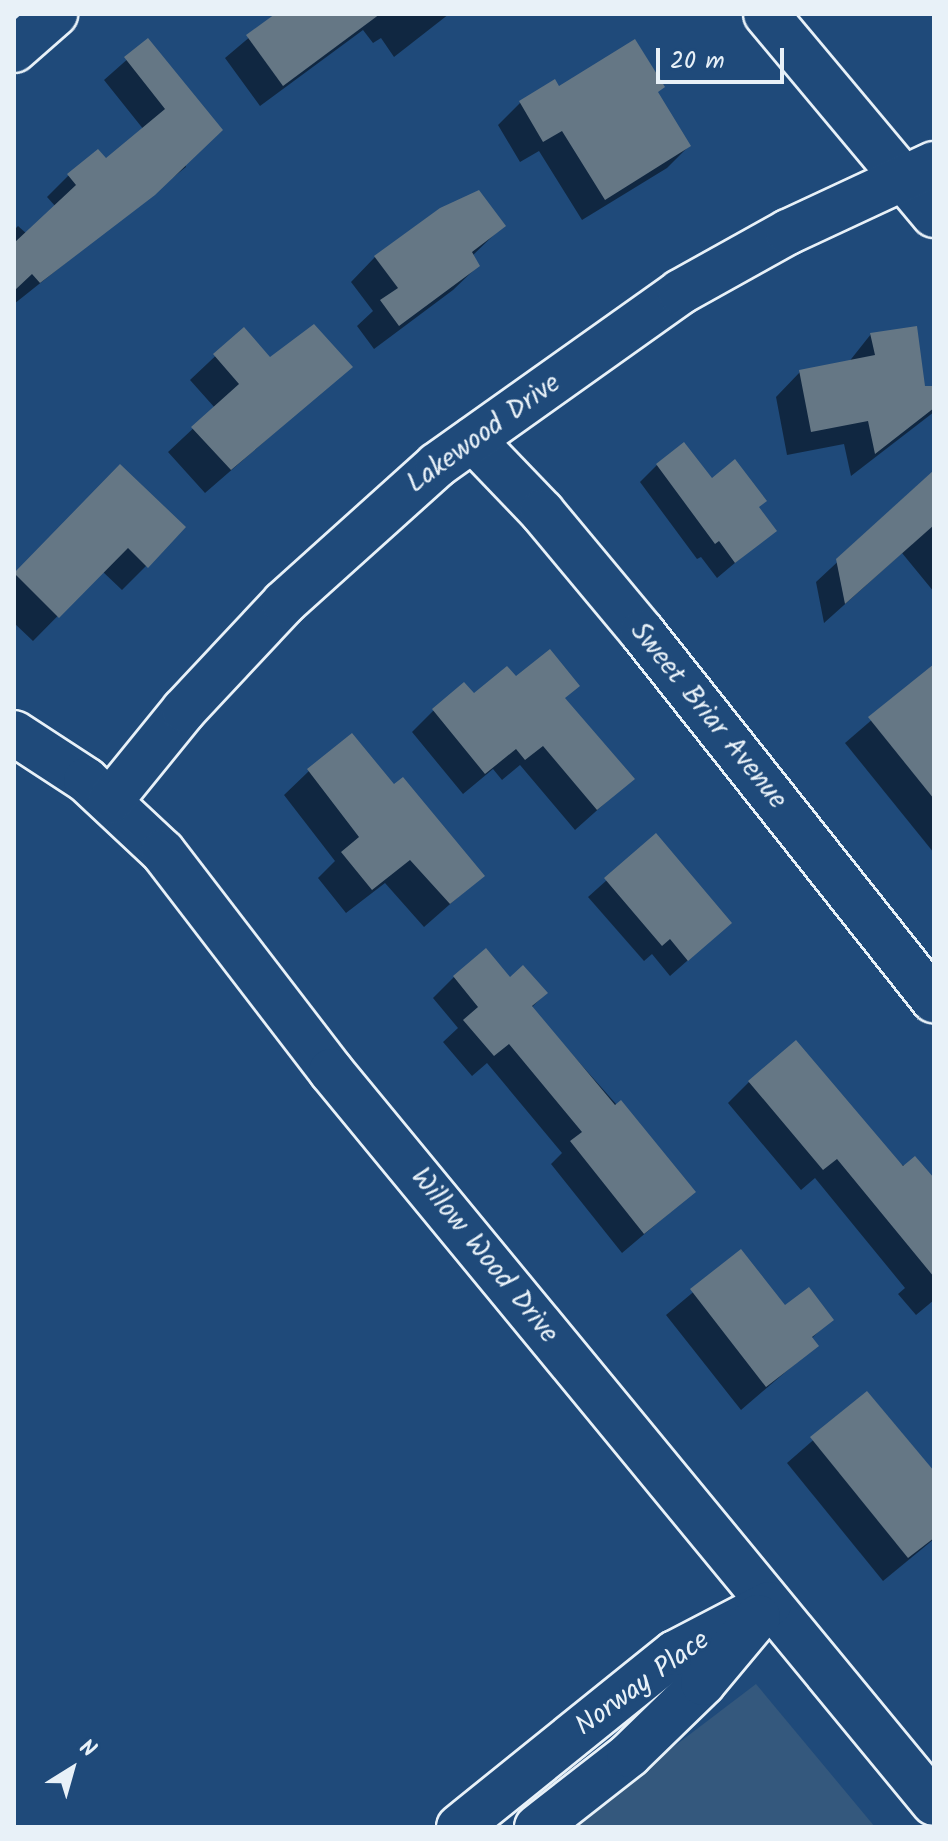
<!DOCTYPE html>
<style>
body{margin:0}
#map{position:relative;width:948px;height:1841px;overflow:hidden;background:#1f4a7a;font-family:Kalam,sans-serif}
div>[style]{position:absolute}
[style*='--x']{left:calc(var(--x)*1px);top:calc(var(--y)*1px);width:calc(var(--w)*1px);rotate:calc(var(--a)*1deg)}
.built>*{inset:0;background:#34587d}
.shadow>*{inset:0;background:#0007}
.building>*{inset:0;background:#657785}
.roads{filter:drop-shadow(2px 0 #e8f1f8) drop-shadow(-2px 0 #e8f1f8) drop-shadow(0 2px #e8f1f8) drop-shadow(0 -2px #e8f1f8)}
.minor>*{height:44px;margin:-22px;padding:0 22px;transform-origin:22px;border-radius:22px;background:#1f4a7a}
span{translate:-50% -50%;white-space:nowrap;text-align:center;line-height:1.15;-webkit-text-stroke:6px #1f4a7a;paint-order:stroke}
.street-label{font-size:28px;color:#e8f1f8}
.frame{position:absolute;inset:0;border:16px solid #e8f1f8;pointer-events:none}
.north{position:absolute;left:32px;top:1729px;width:80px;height:80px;-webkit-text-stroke:6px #1f4a7a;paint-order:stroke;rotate:37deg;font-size:22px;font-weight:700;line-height:32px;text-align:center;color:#e8f1f8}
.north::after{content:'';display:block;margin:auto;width:28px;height:36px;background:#e8f1f8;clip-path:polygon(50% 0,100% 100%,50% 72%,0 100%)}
.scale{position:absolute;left:656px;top:48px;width:128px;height:36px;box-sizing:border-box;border:4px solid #e8f1f8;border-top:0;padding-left:10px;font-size:24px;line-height:28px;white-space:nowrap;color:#e8f1f8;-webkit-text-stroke:6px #1f4a7a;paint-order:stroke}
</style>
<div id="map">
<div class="built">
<div style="clip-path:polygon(756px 1684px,875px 1827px,568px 1827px)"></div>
</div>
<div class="shadow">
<div style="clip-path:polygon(277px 14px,449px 14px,394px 57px,381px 38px,373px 43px,363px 30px,260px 106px,225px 58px)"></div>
<div style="clip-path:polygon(148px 41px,186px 167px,14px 304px,14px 230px,18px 226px,27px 234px,56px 207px,47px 197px,68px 176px,105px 161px,144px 130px,104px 80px)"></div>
<div style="clip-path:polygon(555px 82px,559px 89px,656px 93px,689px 146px,667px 168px,582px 220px,539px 151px,520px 162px,498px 125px,520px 103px)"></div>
<div style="clip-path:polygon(503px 226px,472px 256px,478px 266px,453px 290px,374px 349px,357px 326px,373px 311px,351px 282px,375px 257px)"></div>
<div style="clip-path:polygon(243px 330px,270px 359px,350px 367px,205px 493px,168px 452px,215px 408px,190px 380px)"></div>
<div style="clip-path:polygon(871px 334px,923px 389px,934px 388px,934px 412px,851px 476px,844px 444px,787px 455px,776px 397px,800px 372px,848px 363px)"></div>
<div style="clip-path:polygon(657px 465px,757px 508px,774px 530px,717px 578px,701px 557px,697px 559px,640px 482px)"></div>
<div style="clip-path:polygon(934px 472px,934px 592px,902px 553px,824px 623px,816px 582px)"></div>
<div style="clip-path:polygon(76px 512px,184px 528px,122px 590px,102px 571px,33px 641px,14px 623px,14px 575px)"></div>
<div style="clip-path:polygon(516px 679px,564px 699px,632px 779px,575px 830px,520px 765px,502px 780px,493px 769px,463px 794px,412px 732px,433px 711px)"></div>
<div style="clip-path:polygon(918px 680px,934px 700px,934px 853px,845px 743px)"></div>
<div style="clip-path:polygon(309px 771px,393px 787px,482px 876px,424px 927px,385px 883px,346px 913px,318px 878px,335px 861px,284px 795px)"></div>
<div style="clip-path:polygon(656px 836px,730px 923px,670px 976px,652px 954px,644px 961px,588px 897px)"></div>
<div style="clip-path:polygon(454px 977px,509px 980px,546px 993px,531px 1008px,694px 1192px,622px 1253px,551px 1164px,562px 1153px,487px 1063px,472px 1076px,443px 1042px,458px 1028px,433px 998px)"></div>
<div style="clip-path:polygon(749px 1082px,934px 1182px,934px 1300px,916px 1315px,898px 1294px,905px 1288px,815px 1178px,801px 1190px,728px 1103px)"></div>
<div style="clip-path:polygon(741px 1252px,785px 1308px,831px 1319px,811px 1339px,816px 1346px,741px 1410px,666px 1315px)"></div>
<div style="clip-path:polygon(866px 1394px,934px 1475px,934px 1539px,883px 1581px,787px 1463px)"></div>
</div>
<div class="building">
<div style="clip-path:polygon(275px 14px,380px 14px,283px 86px,246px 35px)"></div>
<div style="clip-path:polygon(148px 38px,223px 130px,155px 195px,40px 283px,32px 274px,14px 291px,14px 243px,76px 185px,67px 174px,98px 149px,106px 158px,165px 109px,124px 57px)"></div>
<div style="clip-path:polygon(635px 39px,665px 87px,658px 92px,691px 146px,605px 200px,562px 131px,543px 142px,519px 101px,555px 79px,559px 86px)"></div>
<div style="clip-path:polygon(479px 190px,506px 226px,472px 252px,480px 266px,399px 326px,380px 300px,398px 288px,374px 256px,440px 208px)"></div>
<div style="clip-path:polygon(314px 324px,353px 367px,231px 470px,191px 427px,239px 384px,213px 354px,244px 327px,270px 357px)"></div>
<div style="clip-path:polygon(917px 326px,925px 386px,934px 386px,934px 408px,875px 454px,868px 421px,811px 432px,799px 370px,875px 355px,870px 333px)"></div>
<div style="clip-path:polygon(684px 442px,712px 478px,735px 459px,767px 501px,759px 507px,777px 531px,735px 563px,719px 541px,715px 544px,656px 464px)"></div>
<div style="clip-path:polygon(120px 464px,186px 527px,148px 568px,128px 548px,59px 618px,14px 573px)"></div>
<div style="clip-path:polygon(934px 470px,934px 525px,845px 604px,836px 559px)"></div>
<div style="clip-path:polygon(550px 649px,580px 686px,565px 698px,635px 779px,597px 810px,543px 746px,525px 760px,516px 749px,485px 774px,432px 709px,464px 682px,474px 693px,507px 666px,516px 676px)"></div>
<div style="clip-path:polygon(934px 664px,934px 799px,868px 717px)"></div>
<div style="clip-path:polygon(352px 733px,394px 784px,403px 777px,485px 876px,450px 904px,410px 860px,372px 890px,341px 852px,359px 837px,307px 769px)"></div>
<div style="clip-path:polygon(656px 833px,732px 923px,688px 961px,670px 939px,662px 946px,604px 878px)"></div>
<div style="clip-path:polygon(486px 948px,510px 977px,523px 965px,548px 993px,532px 1006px,615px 1105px,621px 1100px,696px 1192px,644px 1234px,570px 1141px,582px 1132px,509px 1044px,494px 1056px,463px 1020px,478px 1007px,453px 976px)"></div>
<div style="clip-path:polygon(796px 1040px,903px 1166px,915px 1156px,934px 1178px,934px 1277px,837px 1159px,823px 1170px,748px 1081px)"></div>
<div style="clip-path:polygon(741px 1249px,785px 1305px,809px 1287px,834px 1320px,812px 1337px,819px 1346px,766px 1387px,690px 1289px)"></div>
<div style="clip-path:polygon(867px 1391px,934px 1471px,934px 1538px,908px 1558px,810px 1437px)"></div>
</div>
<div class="roads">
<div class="minor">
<div style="--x:766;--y:14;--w:262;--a:50.1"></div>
<div style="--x:14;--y:50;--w:55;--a:-41.3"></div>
<div style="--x:473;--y:440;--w:100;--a:46.2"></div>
<div style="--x:542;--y:512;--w:156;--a:50.2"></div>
<div style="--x:642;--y:632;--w:470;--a:51.6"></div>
<div style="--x:14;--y:733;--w:86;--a:33.1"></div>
<div style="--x:86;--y:780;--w:105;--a:43.1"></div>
<div style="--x:163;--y:852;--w:276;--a:52.5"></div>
<div style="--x:331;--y:1071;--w:948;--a:50.52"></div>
<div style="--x:110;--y:801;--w:117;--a:-50.9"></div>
<div style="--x:184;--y:710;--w:146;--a:-46.9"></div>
<div style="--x:284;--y:603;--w:206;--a:-42"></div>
<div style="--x:437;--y:465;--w:298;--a:-35.4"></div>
<div style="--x:680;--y:292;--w:124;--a:-29.1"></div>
<div style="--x:788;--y:232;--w:161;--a:-25"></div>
<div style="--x:459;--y:1827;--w:277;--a:-38.9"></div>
<div style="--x:675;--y:1653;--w:106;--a:-27.5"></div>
<div style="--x:537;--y:1827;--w:117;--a:-38"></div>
<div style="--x:629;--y:1755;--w:103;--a:-44.2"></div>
<div style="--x:703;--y:1683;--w:86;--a:-50.2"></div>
</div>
</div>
<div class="street-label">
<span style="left:484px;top:434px;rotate:-36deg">Lakewood Drive</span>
<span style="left:708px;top:716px;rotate:51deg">Sweet Briar Avenue</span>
<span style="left:484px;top:1256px;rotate:51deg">Willow Wood Drive</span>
<span style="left:643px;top:1684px;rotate:-36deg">Norway Place</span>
</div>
<div class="frame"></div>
<div class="north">N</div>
<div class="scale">20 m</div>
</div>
